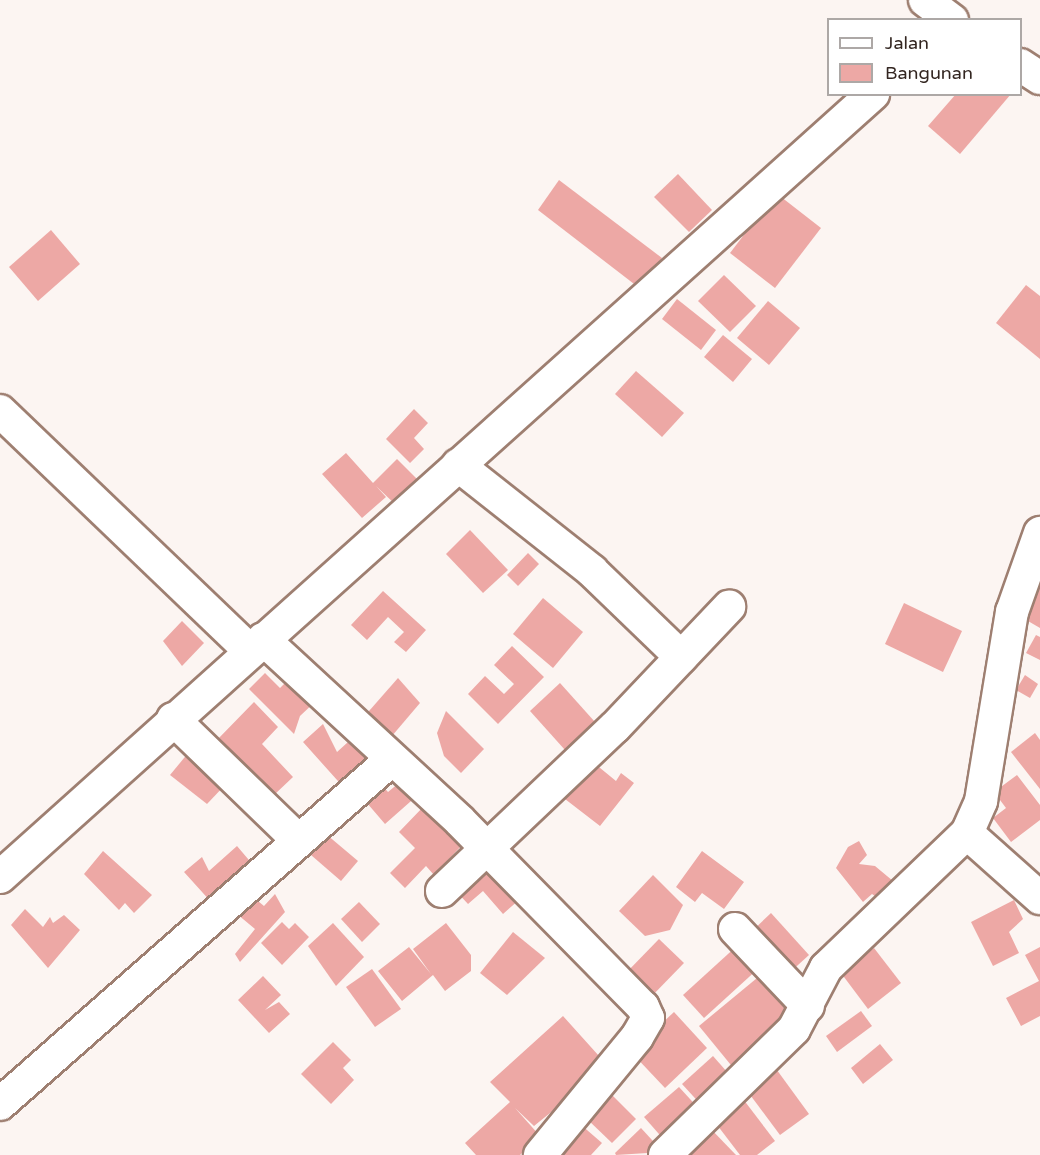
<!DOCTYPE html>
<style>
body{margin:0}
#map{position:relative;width:1040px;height:1155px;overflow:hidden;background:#fcf5f2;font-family:"Varela Round",sans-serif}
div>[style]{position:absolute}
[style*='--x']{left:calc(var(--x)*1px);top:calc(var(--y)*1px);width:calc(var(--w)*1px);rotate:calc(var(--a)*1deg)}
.building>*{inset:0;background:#eda8a5}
.roads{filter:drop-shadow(2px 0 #9e7f71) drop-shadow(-2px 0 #9e7f71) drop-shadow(0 2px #9e7f71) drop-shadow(0 -2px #9e7f71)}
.minor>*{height:32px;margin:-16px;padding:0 16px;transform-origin:16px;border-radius:16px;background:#fff}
span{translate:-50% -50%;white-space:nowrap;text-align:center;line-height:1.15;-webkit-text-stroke:4.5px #fff;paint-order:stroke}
.legend{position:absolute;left:827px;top:18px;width:195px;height:78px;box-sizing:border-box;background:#fff;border:2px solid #ada8a6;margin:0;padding:8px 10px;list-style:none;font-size:18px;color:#332621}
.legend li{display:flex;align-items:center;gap:12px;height:30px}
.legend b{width:30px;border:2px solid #ada8a6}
</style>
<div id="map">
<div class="building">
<div style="clip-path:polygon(956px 94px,1011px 94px,960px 154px,928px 126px)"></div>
<div style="clip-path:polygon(678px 174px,712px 210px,689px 232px,654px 197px)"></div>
<div style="clip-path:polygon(559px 180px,662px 258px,638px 287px,538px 210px)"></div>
<div style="clip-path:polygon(776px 193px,821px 228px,775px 288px,730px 253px)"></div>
<div style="clip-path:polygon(51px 230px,80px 264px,38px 301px,9px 267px)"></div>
<div style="clip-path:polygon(724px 275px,756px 306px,730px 332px,698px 301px)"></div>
<div style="clip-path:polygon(1026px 285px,1040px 296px,1040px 359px,996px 323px)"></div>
<div style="clip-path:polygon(677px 299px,716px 330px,701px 350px,662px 319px)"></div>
<div style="clip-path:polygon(768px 301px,800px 328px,769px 365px,737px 338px)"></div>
<div style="clip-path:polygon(723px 335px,752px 359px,733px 382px,704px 357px)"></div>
<div style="clip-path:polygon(636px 371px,684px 413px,662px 437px,615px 394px)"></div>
<div style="clip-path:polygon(414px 409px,428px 423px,414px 438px,424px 449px,410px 463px,386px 439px)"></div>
<div style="clip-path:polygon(346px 453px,373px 483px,397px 459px,421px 483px,398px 507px,376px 486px,386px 497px,362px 518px,322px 474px)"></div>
<div style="clip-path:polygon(470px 530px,508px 570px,483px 593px,446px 554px)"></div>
<div style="clip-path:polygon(528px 553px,539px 564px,518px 586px,507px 575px)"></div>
<div style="clip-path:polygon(1040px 570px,1040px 628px,1016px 614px)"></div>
<div style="clip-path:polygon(383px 591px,426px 630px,406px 652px,394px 642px,404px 632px,388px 617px,367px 640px,351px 625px)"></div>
<div style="clip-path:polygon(543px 598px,583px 632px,553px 668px,513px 634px)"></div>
<div style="clip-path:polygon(904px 603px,962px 631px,943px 672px,885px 644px)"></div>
<div style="clip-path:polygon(182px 621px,204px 643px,182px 666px,163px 641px)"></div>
<div style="clip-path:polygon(1036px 635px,1040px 637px,1040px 660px,1026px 653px)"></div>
<div style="clip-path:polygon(512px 646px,544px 677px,498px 724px,468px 694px,485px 676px,504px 694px,514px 684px,494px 665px)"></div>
<div style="clip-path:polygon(265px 673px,280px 688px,293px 675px,317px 700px,300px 716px,294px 734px,249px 689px)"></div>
<div style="clip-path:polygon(1025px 675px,1038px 684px,1030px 698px,1016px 690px)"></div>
<div style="clip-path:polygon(398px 678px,420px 703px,386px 743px,362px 719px)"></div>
<div style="clip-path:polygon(560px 683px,595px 722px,565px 750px,530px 711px)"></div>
<div style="clip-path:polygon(254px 702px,278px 727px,262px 744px,293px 777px,274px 795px,217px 740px)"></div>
<div style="clip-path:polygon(446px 711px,484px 749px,461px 773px,444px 756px,437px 733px)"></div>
<div style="clip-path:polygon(323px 724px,337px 752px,358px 733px,381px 758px,346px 790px,303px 742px)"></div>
<div style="clip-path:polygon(1035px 733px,1040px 740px,1040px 789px,1011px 752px)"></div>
<div style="clip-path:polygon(189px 752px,226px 784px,207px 804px,170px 775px)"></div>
<div style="clip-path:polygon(594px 763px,616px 781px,621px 773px,634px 783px,600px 826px,565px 799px)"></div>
<div style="clip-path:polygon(1017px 775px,1040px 805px,1040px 820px,1011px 842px,993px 818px,1006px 808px,994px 792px)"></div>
<div style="clip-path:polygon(405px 778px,419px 794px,385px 824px,361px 796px,378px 781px,388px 792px)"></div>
<div style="clip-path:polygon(425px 805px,464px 843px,434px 875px,426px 866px,405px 888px,390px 873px,415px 848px,399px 832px)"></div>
<div style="clip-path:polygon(320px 829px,358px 861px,341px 881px,304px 849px)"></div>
<div style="clip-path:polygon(859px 841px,867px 855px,859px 864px,875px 866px,893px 881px,879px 899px,872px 894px,863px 902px,836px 868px,848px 847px)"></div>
<div style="clip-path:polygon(237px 846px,254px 866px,212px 903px,184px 872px,202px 857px,209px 871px)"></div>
<div style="clip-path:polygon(103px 851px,152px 895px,134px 913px,125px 903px,119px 910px,84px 874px)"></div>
<div style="clip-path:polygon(702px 851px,744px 882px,724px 909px,702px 893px,695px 902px,676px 887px)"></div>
<div style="clip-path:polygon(487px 862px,520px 899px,503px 914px,483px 891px,468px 904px,455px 890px)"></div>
<div style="clip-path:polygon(653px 875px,683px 905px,670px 930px,645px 936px,619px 911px)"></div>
<div style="clip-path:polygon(275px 894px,285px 912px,240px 962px,235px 954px,255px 929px,237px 914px,252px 896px,264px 906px)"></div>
<div style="clip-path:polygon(1014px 900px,1023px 919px,1009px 932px,1019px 953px,993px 966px,971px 922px)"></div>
<div style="clip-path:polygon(359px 902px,380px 924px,362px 942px,341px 919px)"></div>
<div style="clip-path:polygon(25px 909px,43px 927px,50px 917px,53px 923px,64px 915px,80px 930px,48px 968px,11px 925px)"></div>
<div style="clip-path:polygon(771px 913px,809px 955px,787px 975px,749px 934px)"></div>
<div style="clip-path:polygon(282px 922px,289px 929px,295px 923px,309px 937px,282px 965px,261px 943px)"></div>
<div style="clip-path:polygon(333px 923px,364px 957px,336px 986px,308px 946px)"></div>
<div style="clip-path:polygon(446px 923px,471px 955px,471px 971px,445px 991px,433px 975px,402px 1001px,378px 971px,409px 947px,431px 974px,413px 949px)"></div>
<div style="clip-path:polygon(513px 932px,545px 958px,507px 995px,480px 973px)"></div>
<div style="clip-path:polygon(659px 939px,684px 963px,649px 999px,624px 975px)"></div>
<div style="clip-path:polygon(739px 944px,760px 967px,704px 1018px,683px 995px)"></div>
<div style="clip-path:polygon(1040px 947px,1040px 1016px,1021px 1026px,1006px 998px,1039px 981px,1025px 955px)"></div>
<div style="clip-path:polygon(874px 948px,901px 983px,868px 1009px,841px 973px)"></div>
<div style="clip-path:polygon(769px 968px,805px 1011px,735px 1070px,699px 1026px)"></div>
<div style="clip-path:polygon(372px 969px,401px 1009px,375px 1027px,346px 987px)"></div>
<div style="clip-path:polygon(263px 976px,281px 995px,265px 1010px,279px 1002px,290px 1014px,269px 1033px,238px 1000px)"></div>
<div style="clip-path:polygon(861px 1011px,872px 1026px,837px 1052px,826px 1036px)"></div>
<div style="clip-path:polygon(674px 1012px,707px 1048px,665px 1088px,631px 1052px)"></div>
<div style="clip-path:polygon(563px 1016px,608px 1066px,534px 1126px,515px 1108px,540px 1136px,520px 1155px,476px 1155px,465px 1143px,510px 1102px,490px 1082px)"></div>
<div style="clip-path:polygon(333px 1042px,351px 1060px,343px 1068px,354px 1080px,331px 1104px,301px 1074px)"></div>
<div style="clip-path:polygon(880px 1044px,893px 1060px,863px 1084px,851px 1068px)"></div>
<div style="clip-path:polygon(713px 1056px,735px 1081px,704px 1108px,682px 1084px)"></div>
<div style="clip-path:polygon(774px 1066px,809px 1114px,780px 1135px,745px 1088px)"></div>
<div style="clip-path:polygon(679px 1087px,701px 1111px,666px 1142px,644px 1117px)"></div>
<div style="clip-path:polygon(610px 1093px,636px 1119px,612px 1143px,586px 1118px)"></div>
<div style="clip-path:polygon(740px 1095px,775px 1141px,757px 1155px,740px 1155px,711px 1117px)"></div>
<div style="clip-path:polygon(572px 1117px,602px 1143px,591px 1155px,565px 1155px,550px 1141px)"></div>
<div style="clip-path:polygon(709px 1127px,736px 1155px,680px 1155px)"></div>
<div style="clip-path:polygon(641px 1128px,663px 1152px,616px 1155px,615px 1153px)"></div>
</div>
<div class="roads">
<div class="minor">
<div style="--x:925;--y:0;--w:34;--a:37"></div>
<div style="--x:1020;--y:65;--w:24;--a:33"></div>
<div style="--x:0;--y:411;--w:345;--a:43.8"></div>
<div style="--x:458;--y:465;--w:171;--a:38.3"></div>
<div style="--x:592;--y:571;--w:124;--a:44"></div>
<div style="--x:263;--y:639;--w:268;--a:42.7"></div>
<div style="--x:460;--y:821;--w:261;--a:45.5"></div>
<div style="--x:643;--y:1007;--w:12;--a:66"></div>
<div style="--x:648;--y:1018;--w:22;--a:120"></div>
<div style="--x:637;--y:1037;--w:153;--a:129.4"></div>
<div style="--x:173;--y:719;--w:175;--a:44.1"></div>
<div style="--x:967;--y:833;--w:98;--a:41.7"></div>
<div style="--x:0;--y:877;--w:1173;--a:-41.89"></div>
<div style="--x:442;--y:891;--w:238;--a:-43.5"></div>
<div style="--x:615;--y:727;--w:166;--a:-46.5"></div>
<div style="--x:735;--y:929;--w:106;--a:46.5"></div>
<div style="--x:0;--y:1104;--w:522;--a:-41.35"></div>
<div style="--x:665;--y:1155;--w:180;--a:-44.3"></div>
<div style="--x:794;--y:1029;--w:69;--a:-62.3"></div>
<div style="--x:826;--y:968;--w:195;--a:-43.8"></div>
<div style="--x:967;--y:833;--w:35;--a:-66"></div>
<div style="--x:981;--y:801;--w:192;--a:-80.7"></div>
<div style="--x:1012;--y:612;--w:84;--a:-70.5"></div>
</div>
</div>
<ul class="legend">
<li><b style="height:8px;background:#fff"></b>Jalan</li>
<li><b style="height:16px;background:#eda8a5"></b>Bangunan</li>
</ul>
</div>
